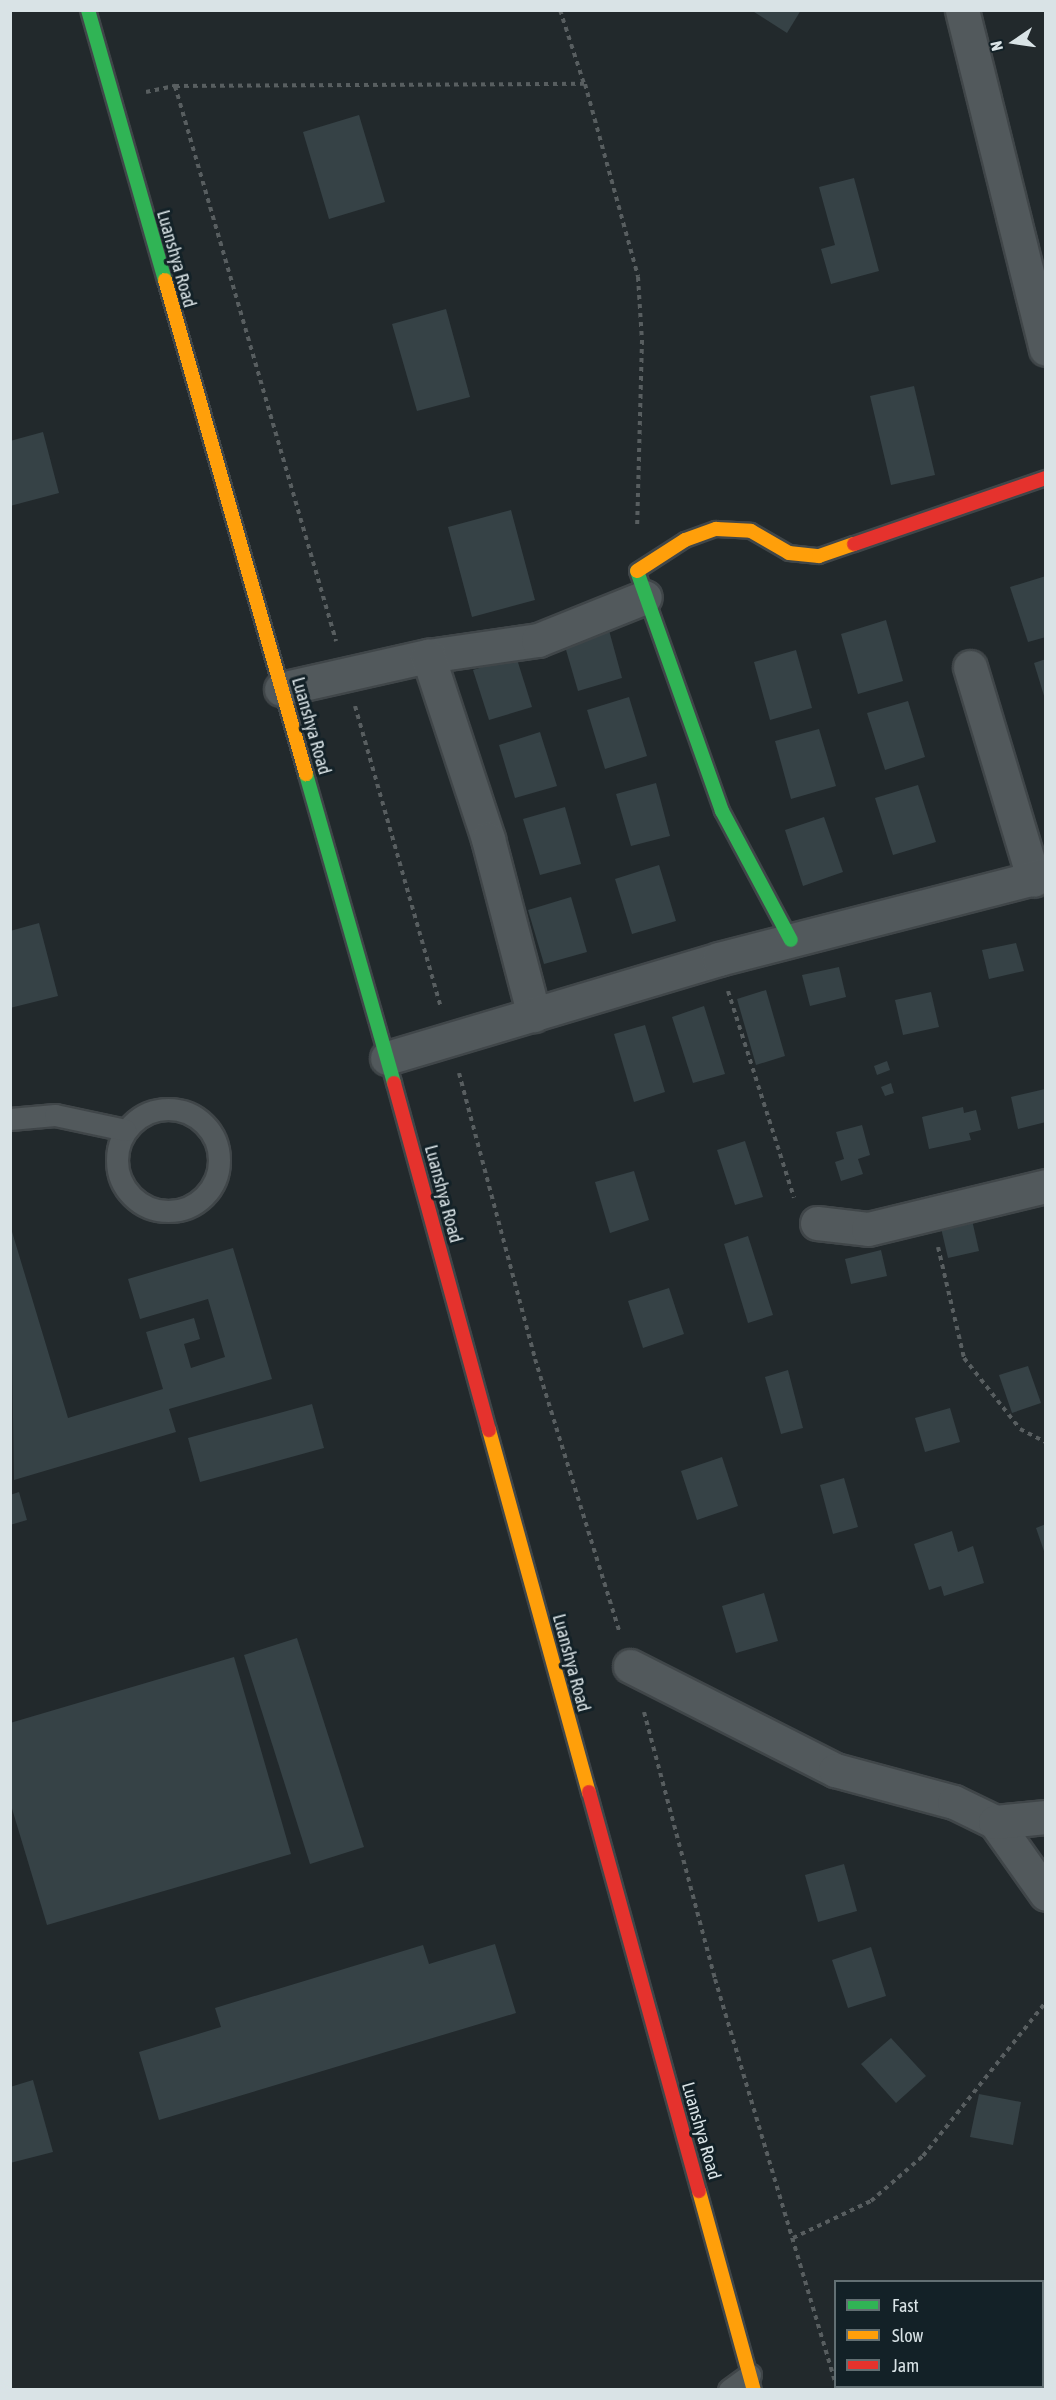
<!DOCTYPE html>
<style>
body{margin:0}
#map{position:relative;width:1056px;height:2400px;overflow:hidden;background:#22292c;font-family:"Asap Condensed",sans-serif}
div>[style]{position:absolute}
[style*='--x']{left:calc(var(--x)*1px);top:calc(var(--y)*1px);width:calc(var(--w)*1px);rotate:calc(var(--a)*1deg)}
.building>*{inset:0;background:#364246}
.path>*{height:4px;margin-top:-2px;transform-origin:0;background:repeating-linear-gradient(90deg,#585e60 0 4.5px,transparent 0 9px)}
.roads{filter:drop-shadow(2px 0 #404649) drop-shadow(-2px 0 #404649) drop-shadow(0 2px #404649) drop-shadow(0 -2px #404649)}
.lane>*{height:21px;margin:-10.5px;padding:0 10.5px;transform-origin:10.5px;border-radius:10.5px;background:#52595c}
.lane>.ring{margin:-10.5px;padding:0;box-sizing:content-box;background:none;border:21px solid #52595c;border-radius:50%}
.street>*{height:33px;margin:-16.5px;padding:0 16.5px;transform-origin:16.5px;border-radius:16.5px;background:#52595c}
.fast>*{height:14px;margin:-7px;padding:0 7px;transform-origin:7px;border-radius:7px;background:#30b455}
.slow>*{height:14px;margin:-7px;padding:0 7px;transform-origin:7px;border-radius:7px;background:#ff9f0a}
.jam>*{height:14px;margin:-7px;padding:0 7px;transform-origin:7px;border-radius:7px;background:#e5322d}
span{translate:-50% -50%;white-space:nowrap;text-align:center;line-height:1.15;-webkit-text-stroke:6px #132127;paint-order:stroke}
.street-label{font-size:18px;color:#d9e3e6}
.frame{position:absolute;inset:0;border:12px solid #d9e3e6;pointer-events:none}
.legend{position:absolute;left:834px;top:2280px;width:210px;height:108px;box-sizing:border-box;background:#132127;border:2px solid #626f73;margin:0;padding:8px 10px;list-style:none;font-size:18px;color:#d9e3e6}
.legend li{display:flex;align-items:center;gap:12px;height:30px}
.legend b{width:30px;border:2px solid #626f73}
.north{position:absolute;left:984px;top:12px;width:60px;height:60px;-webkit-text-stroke:4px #132127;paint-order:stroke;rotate:257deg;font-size:16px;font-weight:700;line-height:24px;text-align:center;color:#d9e3e6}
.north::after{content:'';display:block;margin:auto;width:21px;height:27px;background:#d9e3e6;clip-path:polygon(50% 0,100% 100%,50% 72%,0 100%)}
</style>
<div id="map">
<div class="building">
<div style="clip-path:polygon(751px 10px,801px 10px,787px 33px)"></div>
<div style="clip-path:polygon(359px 115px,385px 202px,329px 219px,303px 132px)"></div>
<div style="clip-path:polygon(854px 178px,879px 271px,831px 284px,821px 249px,835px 245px,819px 187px)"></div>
<div style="clip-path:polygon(446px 309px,470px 397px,417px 411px,392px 324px)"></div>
<div style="clip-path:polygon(914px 386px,935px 475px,891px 485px,870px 396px)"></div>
<div style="clip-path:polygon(43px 432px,59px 493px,10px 506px,10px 441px)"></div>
<div style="clip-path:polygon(511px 510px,535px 600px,472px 617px,448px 527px)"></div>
<div style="clip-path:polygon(1046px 576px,1046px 637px,1028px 642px,1010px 587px)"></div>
<div style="clip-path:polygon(886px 620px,903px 681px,858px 694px,841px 634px)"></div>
<div style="clip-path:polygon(607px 623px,622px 678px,578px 691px,562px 636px)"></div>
<div style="clip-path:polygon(796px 650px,812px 708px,770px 720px,754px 662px)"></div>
<div style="clip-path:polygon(516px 656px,532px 707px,489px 720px,473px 670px)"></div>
<div style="clip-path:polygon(1046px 659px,1046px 699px,1045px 699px,1034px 663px)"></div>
<div style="clip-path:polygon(629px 697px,647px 756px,605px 769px,587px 710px)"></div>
<div style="clip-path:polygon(908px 701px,925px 757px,885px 770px,867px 713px)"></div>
<div style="clip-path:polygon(819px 729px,836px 786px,791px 799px,775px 741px)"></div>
<div style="clip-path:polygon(540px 732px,557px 786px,515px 798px,499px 745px)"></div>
<div style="clip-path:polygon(656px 783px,670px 836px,631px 846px,616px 794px)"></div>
<div style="clip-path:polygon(918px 785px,936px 842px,893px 855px,875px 798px)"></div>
<div style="clip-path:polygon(565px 807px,581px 864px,540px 875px,523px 819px)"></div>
<div style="clip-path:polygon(824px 817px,843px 872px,803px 886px,785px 830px)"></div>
<div style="clip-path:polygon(659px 865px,676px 921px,632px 934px,615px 879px)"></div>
<div style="clip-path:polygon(571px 897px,587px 952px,544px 964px,528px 910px)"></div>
<div style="clip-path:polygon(39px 923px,58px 996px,10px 1008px,10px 931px)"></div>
<div style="clip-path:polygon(1016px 943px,1024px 971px,989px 979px,982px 950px)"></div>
<div style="clip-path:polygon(839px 967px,846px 997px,810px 1006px,802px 975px)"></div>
<div style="clip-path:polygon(766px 990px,785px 1056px,756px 1065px,737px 999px)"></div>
<div style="clip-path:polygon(931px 992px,939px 1027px,903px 1035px,895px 1000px)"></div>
<div style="clip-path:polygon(704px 1006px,725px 1074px,693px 1083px,672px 1017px)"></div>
<div style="clip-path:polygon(645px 1025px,665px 1092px,634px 1102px,614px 1034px)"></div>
<div style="clip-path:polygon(887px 1061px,890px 1070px,877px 1075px,874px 1066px)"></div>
<div style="clip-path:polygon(891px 1083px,894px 1093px,885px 1096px,881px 1087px)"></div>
<div style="clip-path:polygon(1045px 1089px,1046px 1122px,1018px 1129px,1011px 1097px)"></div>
<div style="clip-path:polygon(963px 1107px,964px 1113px,976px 1110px,981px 1130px,969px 1133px,971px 1140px,929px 1149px,922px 1117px)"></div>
<div style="clip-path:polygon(862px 1125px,870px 1155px,858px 1159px,863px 1174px,841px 1181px,835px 1162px,844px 1159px,836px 1132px)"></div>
<div style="clip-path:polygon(745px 1141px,763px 1197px,735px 1205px,717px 1150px)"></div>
<div style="clip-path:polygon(634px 1171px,649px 1220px,610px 1233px,595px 1182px)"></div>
<div style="clip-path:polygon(972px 1220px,979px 1251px,948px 1258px,941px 1228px)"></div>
<div style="clip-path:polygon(10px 1225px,68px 1418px,163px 1389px,146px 1332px,194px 1318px,200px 1339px,184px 1344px,191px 1368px,225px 1357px,208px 1299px,140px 1319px,128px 1279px,233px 1248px,272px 1379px,169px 1409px,176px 1432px,14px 1480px)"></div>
<div style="clip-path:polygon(748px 1236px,773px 1315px,748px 1323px,724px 1244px)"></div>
<div style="clip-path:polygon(881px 1250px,887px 1276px,851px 1284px,845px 1259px)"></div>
<div style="clip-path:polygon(669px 1288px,684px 1334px,643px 1348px,628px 1301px)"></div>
<div style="clip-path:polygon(1028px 1366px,1041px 1403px,1012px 1413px,999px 1375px)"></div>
<div style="clip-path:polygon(788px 1370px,803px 1428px,781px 1434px,765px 1377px)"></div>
<div style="clip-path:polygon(312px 1404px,324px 1448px,200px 1482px,188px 1438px)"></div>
<div style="clip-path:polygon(950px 1408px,960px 1442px,925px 1452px,915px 1418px)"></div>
<div style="clip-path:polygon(722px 1457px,738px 1506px,697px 1520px,681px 1471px)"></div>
<div style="clip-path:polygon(844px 1478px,858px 1527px,833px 1534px,820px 1485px)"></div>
<div style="clip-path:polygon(19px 1492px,27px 1520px,10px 1525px,10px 1495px)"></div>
<div style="clip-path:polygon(1046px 1524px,1046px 1554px,1045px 1554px,1036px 1528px)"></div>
<div style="clip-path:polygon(952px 1531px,958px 1552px,973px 1546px,984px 1583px,944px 1596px,941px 1586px,929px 1590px,914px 1544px)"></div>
<div style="clip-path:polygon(764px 1593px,778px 1641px,736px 1653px,722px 1606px)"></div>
<div style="clip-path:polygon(297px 1638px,364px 1847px,310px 1864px,244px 1655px)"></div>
<div style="clip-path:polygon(234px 1657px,291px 1854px,47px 1925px,10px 1802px,10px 1723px)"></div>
<div style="clip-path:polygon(844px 1864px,857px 1911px,818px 1922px,805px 1875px)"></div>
<div style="clip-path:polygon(495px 1944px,516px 2013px,159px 2120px,139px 2052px,221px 2027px,215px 2008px,423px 1945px,429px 1964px)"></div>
<div style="clip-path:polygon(871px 1947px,886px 1996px,848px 2008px,832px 1960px)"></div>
<div style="clip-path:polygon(891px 2038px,926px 2076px,896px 2103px,861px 2064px)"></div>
<div style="clip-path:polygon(33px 2080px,53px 2152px,10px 2163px,10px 2087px)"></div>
<div style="clip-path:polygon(979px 2094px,1021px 2102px,1013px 2145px,970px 2137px)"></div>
</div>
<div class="path">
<div style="--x:560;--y:10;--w:78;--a:72"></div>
<div style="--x:175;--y:86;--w:578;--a:73.82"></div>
<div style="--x:146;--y:92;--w:30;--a:-12"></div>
<div style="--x:175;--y:86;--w:410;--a:-0.3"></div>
<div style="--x:585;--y:84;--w:200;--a:74.6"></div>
<div style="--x:638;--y:277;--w:63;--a:86.4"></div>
<div style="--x:642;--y:340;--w:187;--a:91.5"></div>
<div style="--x:355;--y:706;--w:313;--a:74.1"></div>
<div style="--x:728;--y:991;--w:217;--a:72.3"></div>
<div style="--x:459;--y:1073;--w:296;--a:75.1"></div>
<div style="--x:535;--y:1359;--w:287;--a:72.8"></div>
<div style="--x:938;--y:1247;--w:114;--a:76.8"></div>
<div style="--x:964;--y:1358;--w:90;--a:51.7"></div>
<div style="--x:1020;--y:1429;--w:29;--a:27"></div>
<div style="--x:644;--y:1712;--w:276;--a:75.1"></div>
<div style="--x:715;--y:1979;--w:423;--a:73.4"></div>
<div style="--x:793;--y:2238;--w:86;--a:-25.4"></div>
<div style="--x:871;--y:2201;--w:69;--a:-40.9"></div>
<div style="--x:923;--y:2156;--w:197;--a:-51.4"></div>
<div style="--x:836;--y:2386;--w:4;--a:76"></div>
</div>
<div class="roads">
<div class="lane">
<div class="ring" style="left:117px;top:1109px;width:81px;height:81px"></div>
<div style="--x:10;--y:1119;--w:45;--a:-5.1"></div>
<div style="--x:55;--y:1115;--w:72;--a:12.1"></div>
<div style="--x:729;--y:2390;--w:26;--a:-36"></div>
</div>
<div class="street">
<div style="--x:962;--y:10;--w:349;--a:76.1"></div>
<div style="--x:428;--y:656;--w:111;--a:-8.3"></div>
<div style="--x:538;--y:640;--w:115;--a:-21.9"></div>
<div style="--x:970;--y:667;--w:222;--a:73.3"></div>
<div style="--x:281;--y:689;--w:151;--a:-12.7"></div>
<div style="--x:428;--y:656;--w:193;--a:71.8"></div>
<div style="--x:488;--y:839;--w:182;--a:75.4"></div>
<div style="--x:387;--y:1058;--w:346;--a:-16.6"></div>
<div style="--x:719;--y:959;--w:338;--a:-14.4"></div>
<div style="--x:817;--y:1223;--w:51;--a:6.7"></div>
<div style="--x:868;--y:1229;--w:183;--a:-13.6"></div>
<div style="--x:630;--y:1666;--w:230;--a:26.9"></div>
<div style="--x:835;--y:1770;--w:123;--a:15.1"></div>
<div style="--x:954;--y:1802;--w:46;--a:26"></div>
<div style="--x:995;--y:1822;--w:88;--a:54.7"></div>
<div style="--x:995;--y:1822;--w:51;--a:-5.6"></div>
</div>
<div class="fast">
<div style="--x:88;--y:10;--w:281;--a:74.1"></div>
<div style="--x:637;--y:571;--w:255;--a:70.5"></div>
<div style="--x:722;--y:811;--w:146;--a:61.9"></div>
<div style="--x:306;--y:774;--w:321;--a:74.1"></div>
</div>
<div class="slow">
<div style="--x:165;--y:280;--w:514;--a:74.07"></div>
<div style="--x:637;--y:571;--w:57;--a:-32.9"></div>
<div style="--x:685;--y:540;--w:33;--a:-20"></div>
<div style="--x:716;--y:529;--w:35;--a:3"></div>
<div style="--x:751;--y:531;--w:44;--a:30.1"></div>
<div style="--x:789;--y:553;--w:30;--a:6"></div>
<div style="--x:819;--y:556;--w:37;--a:-19"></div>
<div style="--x:489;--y:1430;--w:376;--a:74.6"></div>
<div style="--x:699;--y:2191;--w:206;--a:74.6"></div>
</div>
<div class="jam">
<div style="--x:854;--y:544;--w:203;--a:-19"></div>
<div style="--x:394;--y:1083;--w:360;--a:74.7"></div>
<div style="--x:589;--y:1792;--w:414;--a:74.6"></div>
</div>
</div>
<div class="street-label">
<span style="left:176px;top:259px;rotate:74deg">Luanshya Road</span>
<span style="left:311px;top:726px;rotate:74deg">Luanshya Road</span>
<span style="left:443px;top:1194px;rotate:75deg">Luanshya Road</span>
<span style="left:571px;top:1663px;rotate:75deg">Luanshya Road</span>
<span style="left:701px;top:2131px;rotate:74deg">Luanshya Road</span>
</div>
<div class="frame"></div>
<ul class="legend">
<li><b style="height:8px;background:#30b455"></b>Fast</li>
<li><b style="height:8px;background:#ff9f0a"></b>Slow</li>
<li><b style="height:8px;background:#e5322d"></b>Jam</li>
</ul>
<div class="north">N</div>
</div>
